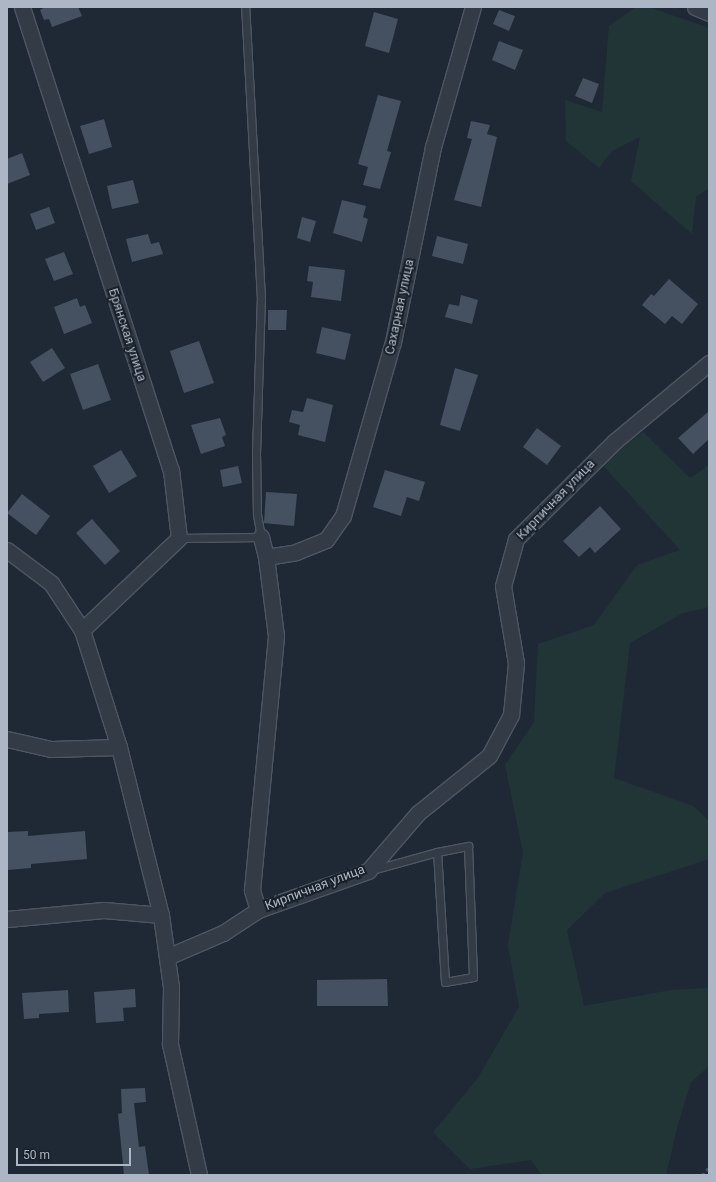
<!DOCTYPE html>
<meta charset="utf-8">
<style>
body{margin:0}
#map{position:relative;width:716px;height:1182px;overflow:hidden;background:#1f2936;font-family:Roboto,sans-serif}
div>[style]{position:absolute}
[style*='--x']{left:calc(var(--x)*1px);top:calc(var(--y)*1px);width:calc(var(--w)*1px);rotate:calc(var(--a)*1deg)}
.green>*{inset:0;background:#213537}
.building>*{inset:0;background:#455060}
.path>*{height:2.5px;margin-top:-1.25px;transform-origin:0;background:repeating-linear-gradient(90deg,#3e5254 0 3px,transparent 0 6px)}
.roads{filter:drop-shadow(1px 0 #4d5662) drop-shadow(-1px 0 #4d5662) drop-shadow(0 1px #4d5662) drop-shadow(0 -1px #4d5662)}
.service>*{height:7px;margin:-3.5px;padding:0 3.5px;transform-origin:3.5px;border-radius:3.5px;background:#323b46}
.minor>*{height:15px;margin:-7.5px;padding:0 7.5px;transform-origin:7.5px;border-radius:7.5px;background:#323b46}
span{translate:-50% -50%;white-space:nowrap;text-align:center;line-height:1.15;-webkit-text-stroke:4px #18202a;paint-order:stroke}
.street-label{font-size:13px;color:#acb6c4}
.frame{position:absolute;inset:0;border:8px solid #acb6c4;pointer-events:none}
.scale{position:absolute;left:16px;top:1148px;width:115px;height:18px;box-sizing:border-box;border:2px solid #acb6c4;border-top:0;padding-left:5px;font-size:12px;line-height:14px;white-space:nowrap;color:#acb6c4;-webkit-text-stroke:3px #18202a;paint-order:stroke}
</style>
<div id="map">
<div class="green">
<div style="clip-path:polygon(636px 7px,649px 7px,709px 28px,709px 188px,696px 197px,692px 234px,631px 181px,640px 137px,612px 151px,599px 168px,566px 141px,565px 100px,602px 112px,609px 26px)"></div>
<div style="clip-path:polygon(643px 432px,690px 478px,709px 465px,709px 607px,683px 613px,630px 643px,614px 778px,693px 806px,709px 821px,709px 859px,605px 893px,567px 930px,584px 1006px,671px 990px,709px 988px,709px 1066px,691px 1082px,678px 1124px,666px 1175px,542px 1175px,531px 1160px,470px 1169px,433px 1132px,478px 1078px,519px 1007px,508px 945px,523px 852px,505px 765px,534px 722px,538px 644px,594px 625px,637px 565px,680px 550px,601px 463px)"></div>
</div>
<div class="building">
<div style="clip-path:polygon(45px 7px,78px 7px,82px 16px,52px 27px,49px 19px,44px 20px,40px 10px)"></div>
<div style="clip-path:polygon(499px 10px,515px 16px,509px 31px,493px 24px)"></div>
<div style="clip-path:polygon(374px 12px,398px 19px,389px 53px,365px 46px)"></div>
<div style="clip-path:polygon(499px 41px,523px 50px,515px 70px,492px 60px)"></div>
<div style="clip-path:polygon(583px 78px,599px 84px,592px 103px,575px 96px)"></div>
<div style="clip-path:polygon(378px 95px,401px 101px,387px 151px,391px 152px,380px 189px,363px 185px,368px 167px,358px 164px)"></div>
<div style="clip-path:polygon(104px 119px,112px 147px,89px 154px,80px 126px)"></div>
<div style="clip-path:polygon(471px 121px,490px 125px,487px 134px,497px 137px,481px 207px,454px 200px,472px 139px,467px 138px)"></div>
<div style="clip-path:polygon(22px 153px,30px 175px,7px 184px,7px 159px)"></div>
<div style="clip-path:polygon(133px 180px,139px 203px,112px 209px,107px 186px)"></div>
<div style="clip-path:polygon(342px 200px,366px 206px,363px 217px,368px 219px,362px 242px,333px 233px)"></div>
<div style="clip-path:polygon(49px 207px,55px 223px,36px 230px,30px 214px)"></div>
<div style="clip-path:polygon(302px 217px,316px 221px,310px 242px,297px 238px)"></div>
<div style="clip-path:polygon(148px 234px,151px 244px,159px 242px,163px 254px,132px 262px,126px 239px)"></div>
<div style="clip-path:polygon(437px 236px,468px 244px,463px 264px,432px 256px)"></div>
<div style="clip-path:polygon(64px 252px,73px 274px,54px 281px,45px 259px)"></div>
<div style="clip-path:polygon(309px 266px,345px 270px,341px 301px,311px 297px,313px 282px,307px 281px)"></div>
<div style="clip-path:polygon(669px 279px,698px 304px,682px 324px,672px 316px,665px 324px,642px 305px,651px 294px,654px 296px)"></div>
<div style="clip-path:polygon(461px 295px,478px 300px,472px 324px,445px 317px,449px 304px,459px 306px)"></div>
<div style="clip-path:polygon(77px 298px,80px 307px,85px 305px,92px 323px,64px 334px,54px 307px)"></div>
<div style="clip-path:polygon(268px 310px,287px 310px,286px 330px,268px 330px)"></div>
<div style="clip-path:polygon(322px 327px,351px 334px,345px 360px,316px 353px)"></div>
<div style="clip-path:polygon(199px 341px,214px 383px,184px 393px,170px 351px)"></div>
<div style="clip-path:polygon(52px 348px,65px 368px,43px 382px,30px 362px)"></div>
<div style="clip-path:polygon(98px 364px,111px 400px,83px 410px,70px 374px)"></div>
<div style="clip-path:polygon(455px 368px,478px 375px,460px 431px,440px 425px)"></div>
<div style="clip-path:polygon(307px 398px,333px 405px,325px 442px,298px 435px,300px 425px,289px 422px,292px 410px,303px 412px)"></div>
<div style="clip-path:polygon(709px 411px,709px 439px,693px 454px,678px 438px)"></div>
<div style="clip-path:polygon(220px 418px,226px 435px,222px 437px,225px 446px,201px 454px,191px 425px)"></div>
<div style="clip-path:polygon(537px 428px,561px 446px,547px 465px,523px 447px)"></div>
<div style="clip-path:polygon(121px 450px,137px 476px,109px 493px,93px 466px)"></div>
<div style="clip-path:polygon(238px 466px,242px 483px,223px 487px,220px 470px)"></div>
<div style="clip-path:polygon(385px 470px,425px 482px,419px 501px,407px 497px,401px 516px,373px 507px)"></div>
<div style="clip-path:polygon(266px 492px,297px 494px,294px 526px,264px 523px)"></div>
<div style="clip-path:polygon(22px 494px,50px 516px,36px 535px,7px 513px)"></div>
<div style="clip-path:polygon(600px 506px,621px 529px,595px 553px,590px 547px,579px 557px,563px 541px)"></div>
<div style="clip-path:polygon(92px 519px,120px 551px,105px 565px,76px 533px)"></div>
<div style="clip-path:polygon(28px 831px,28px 836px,85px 831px,87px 859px,31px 864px,31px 868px,7px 870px,7px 832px)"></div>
<div style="clip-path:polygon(387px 979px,388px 1006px,317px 1006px,317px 980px)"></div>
<div style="clip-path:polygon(135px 989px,136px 1007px,123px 1008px,124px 1021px,96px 1023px,94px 992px)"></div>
<div style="clip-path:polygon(68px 990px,69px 1012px,39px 1014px,39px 1018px,24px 1019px,22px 993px)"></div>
<div style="clip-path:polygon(145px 1088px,146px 1102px,134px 1103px,139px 1147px,145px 1146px,149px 1175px,124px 1175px,118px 1114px,122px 1113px,121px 1089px)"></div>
</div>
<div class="path">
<div style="--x:702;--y:1175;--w:11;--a:-49"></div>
</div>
<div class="roads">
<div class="service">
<div style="--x:179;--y:538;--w:82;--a:-0.7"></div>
<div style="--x:261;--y:537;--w:22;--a:-100"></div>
<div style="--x:257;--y:515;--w:61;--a:-90.9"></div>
<div style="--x:256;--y:454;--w:155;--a:-88.2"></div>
<div style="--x:261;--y:299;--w:292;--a:-93.1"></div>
<div style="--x:372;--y:870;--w:67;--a:-15.5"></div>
<div style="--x:437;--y:852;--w:32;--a:-11"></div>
<div style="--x:468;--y:846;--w:131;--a:87.8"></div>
<div style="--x:473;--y:977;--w:28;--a:170"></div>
<div style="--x:445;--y:982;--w:130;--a:-93.5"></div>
</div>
<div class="minor">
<div style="--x:22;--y:7;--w:486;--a:72.2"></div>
<div style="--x:171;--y:470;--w:68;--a:83.3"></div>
<div style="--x:179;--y:538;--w:134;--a:136.5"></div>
<div style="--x:695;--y:7;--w:15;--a:23"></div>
<div style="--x:7;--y:550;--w:55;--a:36.9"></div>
<div style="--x:51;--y:583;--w:56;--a:56.6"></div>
<div style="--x:82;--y:630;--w:123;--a:72.5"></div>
<div style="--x:119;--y:747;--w:173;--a:76"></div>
<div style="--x:161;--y:915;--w:73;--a:82.1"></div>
<div style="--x:171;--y:987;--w:57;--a:91"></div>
<div style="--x:170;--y:1044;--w:134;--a:77.5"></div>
<div style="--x:266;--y:557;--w:30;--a:-9"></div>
<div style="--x:296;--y:552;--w:32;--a:-22"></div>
<div style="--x:326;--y:540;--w:29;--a:-55"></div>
<div style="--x:343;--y:516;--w:181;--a:-74"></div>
<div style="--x:393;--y:342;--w:199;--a:-78.4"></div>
<div style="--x:433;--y:147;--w:146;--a:-74.1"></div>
<div style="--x:7;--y:739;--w:45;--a:12.8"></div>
<div style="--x:51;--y:749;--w:68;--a:-1.7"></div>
<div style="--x:258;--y:910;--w:117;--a:-19.5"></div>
<div style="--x:368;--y:871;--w:77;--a:-49.2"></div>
<div style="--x:418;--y:813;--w:91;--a:-38.8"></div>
<div style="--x:489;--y:756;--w:47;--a:-61.8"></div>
<div style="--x:511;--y:715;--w:52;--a:-84.5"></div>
<div style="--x:516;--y:663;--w:78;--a:-99.6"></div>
<div style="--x:503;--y:586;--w:49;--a:-74.5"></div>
<div style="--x:516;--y:539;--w:139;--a:-44.7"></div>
<div style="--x:615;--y:441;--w:122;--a:-39.7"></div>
<div style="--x:7;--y:919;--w:97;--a:-5.3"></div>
<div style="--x:104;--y:910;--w:57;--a:5"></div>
<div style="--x:167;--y:957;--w:61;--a:-23.2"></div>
<div style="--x:223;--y:933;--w:42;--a:-33.3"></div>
<div style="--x:258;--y:910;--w:21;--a:-107"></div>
<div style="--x:252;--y:890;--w:255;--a:-84.6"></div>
<div style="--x:276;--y:636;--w:80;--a:-97.2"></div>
<div style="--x:266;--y:557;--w:21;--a:-104"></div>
</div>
</div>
<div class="street-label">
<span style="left:400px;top:307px;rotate:-78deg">Сахарная улица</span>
<span style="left:127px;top:335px;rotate:72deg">Брянская улица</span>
<span style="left:556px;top:500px;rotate:-46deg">Кирпичная улица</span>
<span style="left:315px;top:888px;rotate:-21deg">Кирпичная улица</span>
</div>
<div class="frame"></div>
<div class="scale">50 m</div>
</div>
